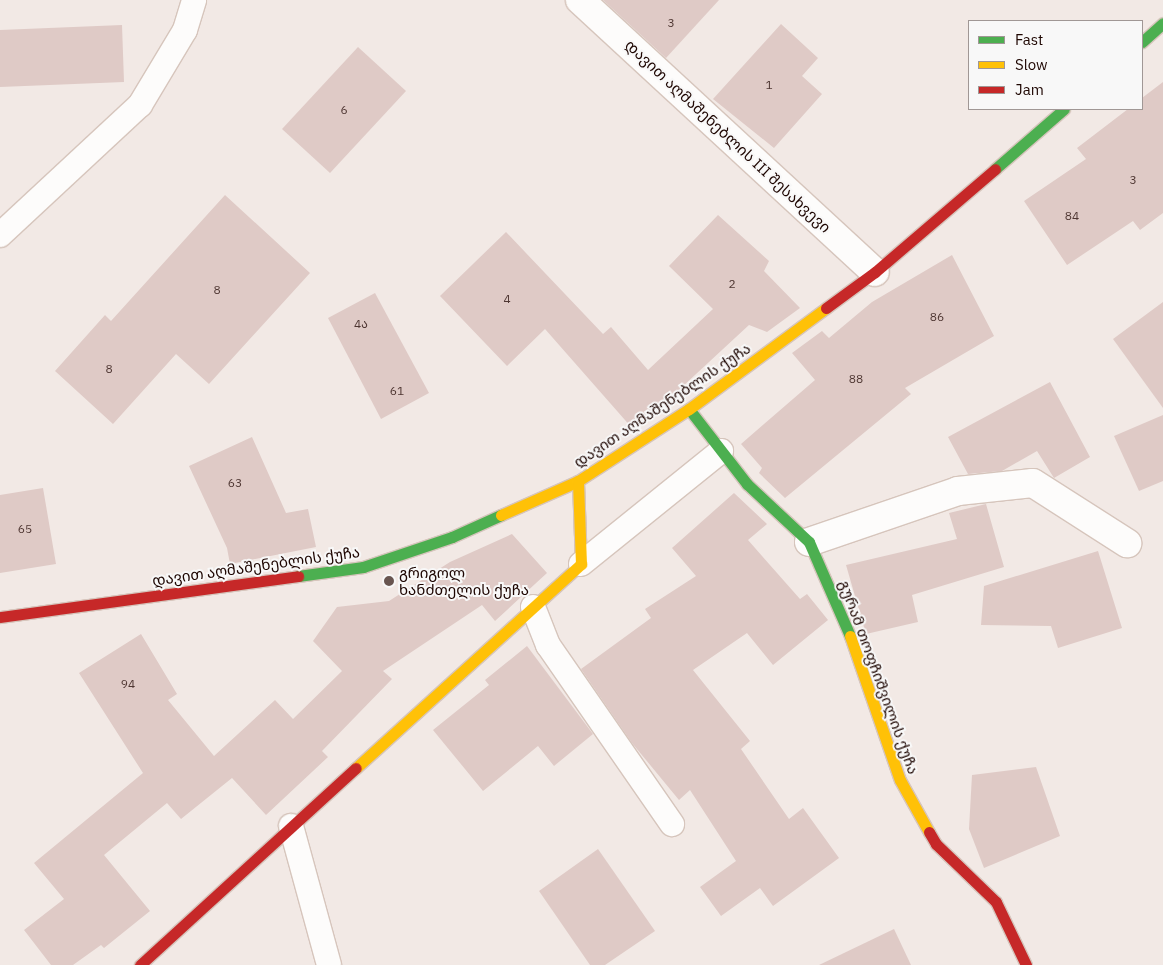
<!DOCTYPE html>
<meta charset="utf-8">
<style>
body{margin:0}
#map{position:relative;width:1163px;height:965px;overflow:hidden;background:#f2e9e5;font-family:"IBM Plex Sans","Noto Sans Georgian",sans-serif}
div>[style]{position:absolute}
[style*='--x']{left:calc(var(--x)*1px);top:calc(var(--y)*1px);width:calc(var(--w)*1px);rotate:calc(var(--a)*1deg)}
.building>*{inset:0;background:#dfcac6}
.roads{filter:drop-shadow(1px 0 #d6c5bc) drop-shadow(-1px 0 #d6c5bc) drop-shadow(0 1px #d6c5bc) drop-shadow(0 -1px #d6c5bc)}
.lane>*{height:24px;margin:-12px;padding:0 12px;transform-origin:12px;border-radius:12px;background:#fdfcfb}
.street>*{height:28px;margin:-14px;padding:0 14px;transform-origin:14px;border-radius:14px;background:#fdfcfb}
.fast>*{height:11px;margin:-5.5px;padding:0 5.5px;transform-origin:5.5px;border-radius:5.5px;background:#4caf50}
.slow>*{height:11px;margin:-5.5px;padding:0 5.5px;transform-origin:5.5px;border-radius:5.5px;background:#ffc107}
.jam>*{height:11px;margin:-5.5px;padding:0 5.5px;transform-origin:5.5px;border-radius:5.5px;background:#c62828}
.dots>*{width:14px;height:14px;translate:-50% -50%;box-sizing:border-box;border:2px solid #f8f8f8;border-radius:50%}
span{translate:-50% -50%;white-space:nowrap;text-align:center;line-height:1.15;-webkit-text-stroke:4px #f8f8f8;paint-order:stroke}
.number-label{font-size:12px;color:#4e3632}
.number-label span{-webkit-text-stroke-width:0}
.street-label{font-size:15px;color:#1d0500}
.poi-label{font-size:15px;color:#1d0500}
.left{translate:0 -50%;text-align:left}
.legend{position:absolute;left:968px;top:20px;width:175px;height:90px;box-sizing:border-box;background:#f8f8f8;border:1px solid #a09795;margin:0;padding:6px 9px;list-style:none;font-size:15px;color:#1d0500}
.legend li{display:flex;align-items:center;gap:10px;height:25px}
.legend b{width:25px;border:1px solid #a09795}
</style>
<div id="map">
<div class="building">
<div style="clip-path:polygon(603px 0,719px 0,666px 58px)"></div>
<div style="clip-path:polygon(781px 24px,818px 58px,802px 76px,822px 94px,774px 148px,713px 99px)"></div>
<div style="clip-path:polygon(122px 25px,124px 82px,0 87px,0 30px)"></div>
<div style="clip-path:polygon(358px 47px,406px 91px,330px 173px,282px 129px)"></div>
<div style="clip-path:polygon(1163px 82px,1163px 213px,1140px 230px,1133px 221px,1067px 265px,1024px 201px,1086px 159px,1077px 148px,1128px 109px,1142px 109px,1142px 98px)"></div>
<div style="clip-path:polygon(225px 195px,310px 273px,209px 384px,176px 354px,113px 424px,55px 371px,105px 315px,111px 321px)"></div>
<div style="clip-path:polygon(718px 215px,769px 261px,764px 271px,800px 308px,767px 332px,749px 325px,655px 412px,632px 428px,545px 329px,507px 366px,440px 296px,506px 232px,603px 334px,611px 327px,648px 370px,713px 309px,669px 266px)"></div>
<div style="clip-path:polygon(952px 255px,994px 336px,905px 388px,911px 394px,785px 498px,759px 473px,762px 468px,741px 444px,815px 380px,792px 353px,822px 331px,829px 338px,872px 302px)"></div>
<div style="clip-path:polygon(375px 293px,429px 393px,381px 419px,328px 318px)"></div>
<div style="clip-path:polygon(1163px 302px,1163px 408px,1113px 339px)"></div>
<div style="clip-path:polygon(1050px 382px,1090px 457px,1054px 478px,1037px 451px,1002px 471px,968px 474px,948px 437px)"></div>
<div style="clip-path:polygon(1163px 415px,1163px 481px,1139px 491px,1114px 436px)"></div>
<div style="clip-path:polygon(252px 437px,286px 513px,308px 509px,316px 547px,230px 564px,227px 548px,189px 466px)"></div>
<div style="clip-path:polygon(43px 488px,56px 564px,0 573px,0 495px)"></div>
<div style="clip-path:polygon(734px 493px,767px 524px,748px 540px,800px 599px,807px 594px,828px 620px,773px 665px,747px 633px,693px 670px,750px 741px,741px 749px,789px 819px,803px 808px,839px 858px,773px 906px,760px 888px,721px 916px,700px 887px,736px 861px,690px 790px,679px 800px,632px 743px,581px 669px,651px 618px,645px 609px,696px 576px,672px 548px)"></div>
<div style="clip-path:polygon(986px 504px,1004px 567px,912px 595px,918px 622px,866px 634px,846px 565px,957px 539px,949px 513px)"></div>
<div style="clip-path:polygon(512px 534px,547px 573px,535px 584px,495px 621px,482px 605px,383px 671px,392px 679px,322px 751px,328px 757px,266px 815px,232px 778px,181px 819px,167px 803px,104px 855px,150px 911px,104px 948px,101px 945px,73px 965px,51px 965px,24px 930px,64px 899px,34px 863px,143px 773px,79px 673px,141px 634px,177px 694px,168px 700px,214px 756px,275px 700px,293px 719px,342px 671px,313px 641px,337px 607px,389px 601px,450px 562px)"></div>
<div style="clip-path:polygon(1098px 551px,1122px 628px,1058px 648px,1051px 626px,981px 625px,984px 586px)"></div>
<div style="clip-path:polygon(527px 646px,593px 734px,554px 766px,538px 746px,483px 791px,433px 730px,489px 685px,485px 680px)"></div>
<div style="clip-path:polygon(1036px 767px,1060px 836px,984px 868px,969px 829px,972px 775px)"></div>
<div style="clip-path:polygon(598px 849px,655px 931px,605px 965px,590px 965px,539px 891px)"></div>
<div style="clip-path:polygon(894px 929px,911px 965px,819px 965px)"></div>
</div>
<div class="roads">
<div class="lane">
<div style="--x:0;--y:235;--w:191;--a:-42.9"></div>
<div style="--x:140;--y:105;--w:87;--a:-59"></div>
<div style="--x:185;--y:30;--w:31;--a:-73"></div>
<div style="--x:581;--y:564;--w:180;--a:-38.9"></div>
<div style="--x:533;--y:607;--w:41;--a:68.5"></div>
<div style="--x:548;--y:645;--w:218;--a:55.3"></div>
<div style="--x:291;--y:826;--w:144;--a:74.7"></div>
</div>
<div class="street">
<div style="--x:580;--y:0;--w:401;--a:42.7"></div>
<div style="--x:809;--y:542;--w:157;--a:-18.9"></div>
<div style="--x:958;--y:491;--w:75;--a:-6.1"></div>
<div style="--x:1033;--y:483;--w:112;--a:32.6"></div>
</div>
<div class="fast">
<div style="--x:1142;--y:42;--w:28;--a:-42"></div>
<div style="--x:995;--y:169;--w:91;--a:-41"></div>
<div style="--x:689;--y:409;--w:95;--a:52.3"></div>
<div style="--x:747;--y:484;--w:85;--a:43.1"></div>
<div style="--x:809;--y:542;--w:103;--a:66.4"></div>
<div style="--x:298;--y:576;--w:66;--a:-7.9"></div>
<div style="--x:363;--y:567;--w:94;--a:-18.6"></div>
<div style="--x:452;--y:537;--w:54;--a:-24.2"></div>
</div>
<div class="slow">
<div style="--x:501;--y:515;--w:84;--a:-23.8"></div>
<div style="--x:578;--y:481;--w:132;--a:-33"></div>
<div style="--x:689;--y:409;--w:170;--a:-36.4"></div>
<div style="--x:850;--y:636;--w:152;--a:70.9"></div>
<div style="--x:900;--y:780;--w:60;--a:60.9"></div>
<div style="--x:356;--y:768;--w:304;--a:-42.2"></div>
<div style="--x:581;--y:564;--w:83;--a:-92.1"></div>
</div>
<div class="jam">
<div style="--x:826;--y:308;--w:61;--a:-36.3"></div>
<div style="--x:875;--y:272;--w:158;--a:-40.6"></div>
<div style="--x:0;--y:617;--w:301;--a:-7.8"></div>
<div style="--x:929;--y:832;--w:14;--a:60"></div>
<div style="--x:936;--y:844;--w:83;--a:44"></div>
<div style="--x:996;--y:902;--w:70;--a:64.5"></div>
<div style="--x:140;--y:965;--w:292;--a:-42.4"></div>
</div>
</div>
<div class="dots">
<div style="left:389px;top:581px;background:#685550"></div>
</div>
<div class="number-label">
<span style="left:671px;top:23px">3</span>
<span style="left:769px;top:85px">1</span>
<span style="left:344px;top:110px">6</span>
<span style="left:1133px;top:180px">3</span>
<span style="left:1072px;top:216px">84</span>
<span style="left:732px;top:284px">2</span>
<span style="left:217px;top:290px">8</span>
<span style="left:507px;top:299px">4</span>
<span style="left:937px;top:317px">86</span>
<span style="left:361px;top:324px">4ა</span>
<span style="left:109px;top:369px">8</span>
<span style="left:856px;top:379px">88</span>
<span style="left:397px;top:391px">61</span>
<span style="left:235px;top:483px">63</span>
<span style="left:25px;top:529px">65</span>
<span style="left:128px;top:684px">94</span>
</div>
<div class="street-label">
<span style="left:728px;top:136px;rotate:43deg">დავით აღმაშენებლის III შესახვევი</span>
<span style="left:662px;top:405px;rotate:-34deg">დავით აღმაშენებლის ქუჩა</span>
<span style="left:256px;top:566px;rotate:-8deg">დავით აღმაშენებლის ქუჩა</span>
<span style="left:879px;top:677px;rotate:70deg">გურამ თოფჩიშვილის ქუჩა</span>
</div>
<div class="poi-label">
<span class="left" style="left:399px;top:581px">გრიგოლ<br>ხანძთელის ქუჩა</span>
</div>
<ul class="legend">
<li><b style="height:6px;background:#4caf50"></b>Fast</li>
<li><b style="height:6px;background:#ffc107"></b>Slow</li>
<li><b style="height:6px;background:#c62828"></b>Jam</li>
</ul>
</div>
